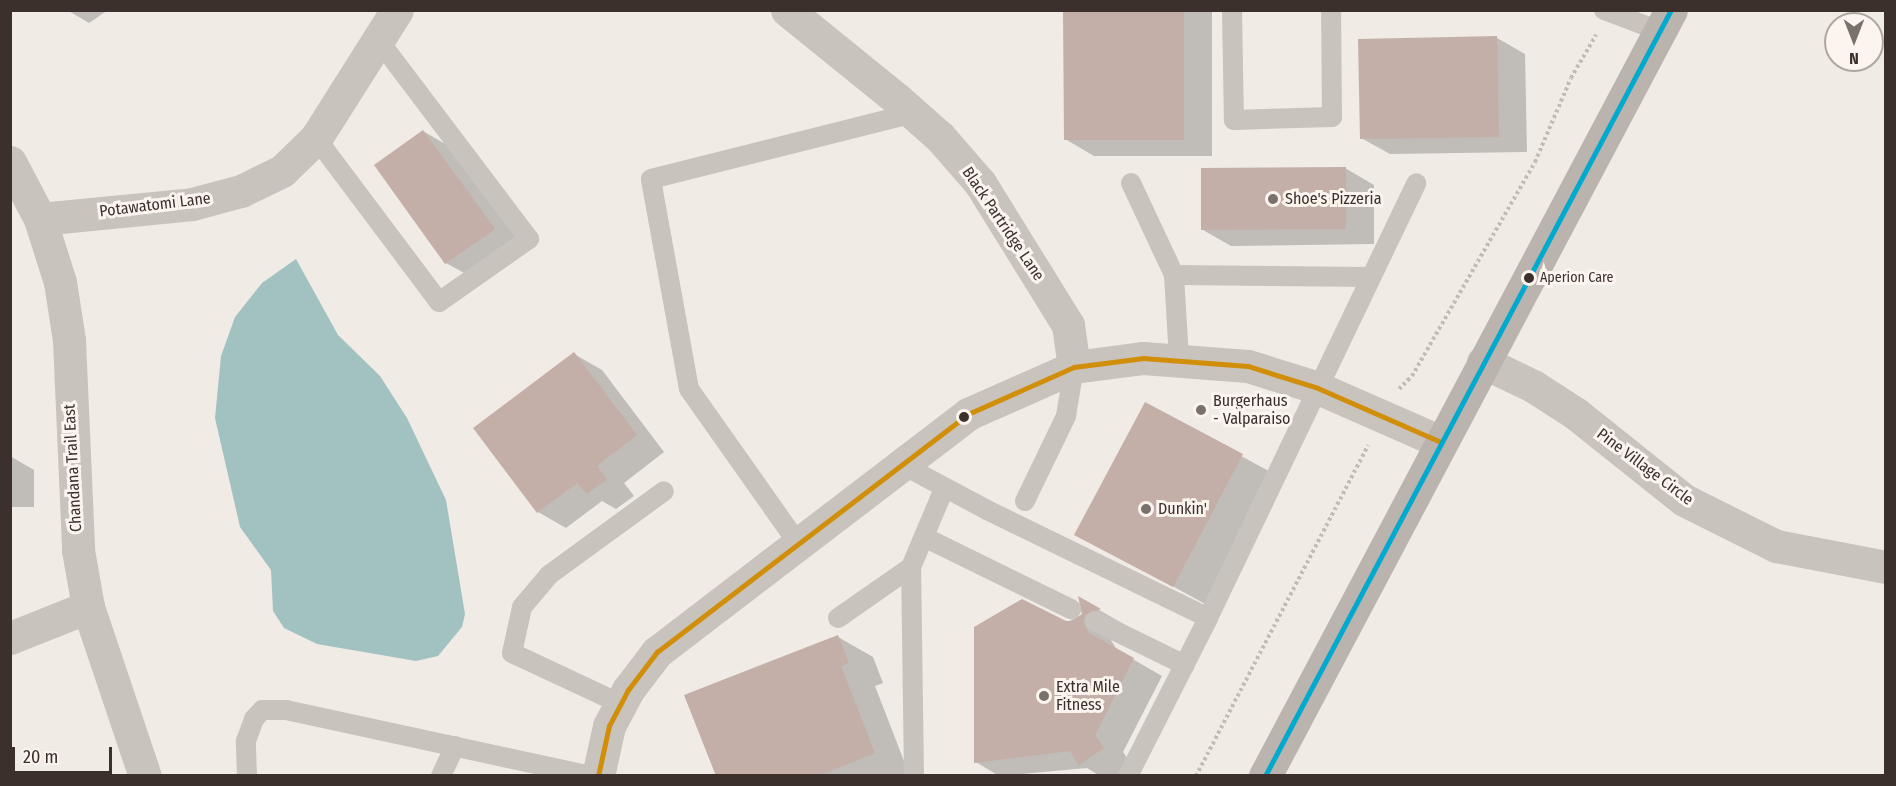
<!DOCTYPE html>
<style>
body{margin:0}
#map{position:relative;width:1896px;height:786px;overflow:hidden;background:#f0ebe5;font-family:"Fira Sans Condensed",sans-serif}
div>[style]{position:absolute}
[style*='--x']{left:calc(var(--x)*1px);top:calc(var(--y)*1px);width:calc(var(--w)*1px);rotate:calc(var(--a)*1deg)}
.water>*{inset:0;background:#a1c2c1}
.shadow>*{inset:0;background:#0003}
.building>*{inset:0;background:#c3afa7}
.path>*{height:4px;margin-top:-2px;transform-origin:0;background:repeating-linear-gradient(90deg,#c2bbb6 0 3px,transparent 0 6px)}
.lane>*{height:20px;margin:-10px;padding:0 10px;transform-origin:10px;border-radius:10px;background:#c9c3be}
.street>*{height:33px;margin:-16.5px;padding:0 16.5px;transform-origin:16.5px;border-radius:16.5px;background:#c9c3be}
.secondary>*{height:33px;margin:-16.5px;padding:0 16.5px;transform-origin:16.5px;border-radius:16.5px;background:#bab3ae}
.bus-1>*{height:4.5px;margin:-2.25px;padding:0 2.25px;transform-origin:2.25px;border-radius:2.25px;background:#d18e09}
.bus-2>*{height:4.5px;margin:-2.25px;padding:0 2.25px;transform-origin:2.25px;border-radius:2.25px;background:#00a9ce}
.dots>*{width:16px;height:16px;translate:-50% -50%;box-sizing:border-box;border:3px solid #fbf5ee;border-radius:50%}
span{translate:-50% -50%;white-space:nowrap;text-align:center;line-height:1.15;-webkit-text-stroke:6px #fbf5ee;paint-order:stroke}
.bus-label{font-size:14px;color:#3b302b}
.left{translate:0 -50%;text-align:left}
.poi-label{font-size:16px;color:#3b302b}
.street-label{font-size:16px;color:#3b302b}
.frame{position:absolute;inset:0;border:12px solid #3b302b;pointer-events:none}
.north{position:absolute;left:1824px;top:12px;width:60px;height:60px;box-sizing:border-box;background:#fbf5ee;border:2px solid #aea6a0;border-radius:50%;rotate:180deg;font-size:16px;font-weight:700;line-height:24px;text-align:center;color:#3b302b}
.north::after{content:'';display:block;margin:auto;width:21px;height:27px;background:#7a716c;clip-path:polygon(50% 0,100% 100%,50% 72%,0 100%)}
.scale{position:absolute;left:12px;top:747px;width:100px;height:27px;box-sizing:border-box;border:3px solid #3b302b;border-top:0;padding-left:8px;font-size:18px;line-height:21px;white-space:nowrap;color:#3b302b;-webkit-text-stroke:4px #fbf5ee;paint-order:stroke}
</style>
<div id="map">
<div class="water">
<div style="clip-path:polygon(296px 259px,338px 335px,380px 376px,407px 418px,446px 500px,465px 614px,462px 627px,438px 656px,416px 661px,317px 644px,284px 628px,273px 611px,271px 570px,240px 527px,215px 418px,221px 356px,235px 317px,262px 283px)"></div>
</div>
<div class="shadow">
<div style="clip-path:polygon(67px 10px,108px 10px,89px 23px)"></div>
<div style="clip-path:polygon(1064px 10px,1212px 10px,1212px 156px,1094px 156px,1065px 139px)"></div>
<div style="clip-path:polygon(1497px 38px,1525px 54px,1527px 152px,1390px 154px,1361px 138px)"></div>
<div style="clip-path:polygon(423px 131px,452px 148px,522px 245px,475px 279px,446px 263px,376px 165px)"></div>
<div style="clip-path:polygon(1345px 168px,1374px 185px,1374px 244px,1231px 246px,1203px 230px)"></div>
<div style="clip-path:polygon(574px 354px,602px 370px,664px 452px,624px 483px,634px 496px,616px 509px,602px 501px,566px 528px,538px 512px)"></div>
<div style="clip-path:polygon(1145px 404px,1278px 476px,1209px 606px,1110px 552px)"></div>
<div style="clip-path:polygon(10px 456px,34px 470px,34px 507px,10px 507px)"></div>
<div style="clip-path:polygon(1080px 599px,1127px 626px,1111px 640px,1117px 650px,1162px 676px,1123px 752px,1132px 765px,1116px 776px,1100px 776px,1087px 768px,999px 776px,976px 762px,1065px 623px,1084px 614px)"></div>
<div style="clip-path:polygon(838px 637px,873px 657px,883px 683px,875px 686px,909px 774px,718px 776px)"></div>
</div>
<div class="building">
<div style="clip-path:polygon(1063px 10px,1184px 10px,1184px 140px,1064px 140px)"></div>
<div style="clip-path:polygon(1497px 36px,1499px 137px,1360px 139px,1358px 39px)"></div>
<div style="clip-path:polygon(423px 130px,495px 229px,445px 264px,374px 165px)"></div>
<div style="clip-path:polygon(1346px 167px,1346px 229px,1201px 230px,1201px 168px)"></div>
<div style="clip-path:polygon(574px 352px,637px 435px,597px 466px,607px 479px,587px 494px,577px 483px,537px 513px,473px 428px)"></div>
<div style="clip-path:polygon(1145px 402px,1243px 454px,1173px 587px,1074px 535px)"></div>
<div style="clip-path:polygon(1078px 596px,1101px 609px,1085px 615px,1083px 622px,1089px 633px,1134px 658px,1095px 735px,1104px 748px,1079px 765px,1070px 751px,974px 763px,974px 627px,1022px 599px,1066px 621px,1072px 621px,1082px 614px)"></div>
<div style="clip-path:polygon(838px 635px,849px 663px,841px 666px,875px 753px,818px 776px,716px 776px,684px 695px)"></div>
</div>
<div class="path">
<div style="--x:1399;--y:389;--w:18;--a:-45"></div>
<div style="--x:1412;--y:376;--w:247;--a:-60.1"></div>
<div style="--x:1535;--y:162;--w:91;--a:-66.8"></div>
<div style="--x:1571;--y:78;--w:50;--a:-59.8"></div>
<div style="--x:1196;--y:776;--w:373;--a:-62.5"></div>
</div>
<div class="lane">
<div style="--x:1232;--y:10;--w:110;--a:89"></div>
<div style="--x:1234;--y:120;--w:98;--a:-1.8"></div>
<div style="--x:1332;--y:117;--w:107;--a:-90.5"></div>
<div style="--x:1604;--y:10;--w:60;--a:20.6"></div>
<div style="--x:316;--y:138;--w:205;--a:53.1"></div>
<div style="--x:439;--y:302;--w:110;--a:-35"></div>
<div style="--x:529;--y:239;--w:248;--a:-127.1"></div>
<div style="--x:1131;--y:183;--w:102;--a:64.9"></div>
<div style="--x:1174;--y:275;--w:197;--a:0.6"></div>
<div style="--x:1174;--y:275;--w:84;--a:86.6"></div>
<div style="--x:901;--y:464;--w:98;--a:28.1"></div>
<div style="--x:987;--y:510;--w:246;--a:26"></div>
<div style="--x:1025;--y:501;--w:94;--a:-64.2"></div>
<div style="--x:1066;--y:416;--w:50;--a:-80.7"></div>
<div style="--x:924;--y:537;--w:164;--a:26.1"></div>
<div style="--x:797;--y:542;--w:187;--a:-125.2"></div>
<div style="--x:689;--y:389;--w:213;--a:-100.3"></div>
<div style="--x:651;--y:179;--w:270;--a:-14.1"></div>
<div style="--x:838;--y:618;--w:89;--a:-34.9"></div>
<div style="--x:1095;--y:621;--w:100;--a:26.1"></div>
<div style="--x:621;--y:704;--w:120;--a:-154.9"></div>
<div style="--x:512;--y:653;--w:47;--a:-77.7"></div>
<div style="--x:522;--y:607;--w:42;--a:-49.8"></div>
<div style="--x:549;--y:575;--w:142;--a:-36.1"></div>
<div style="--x:247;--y:776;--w:35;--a:-92"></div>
<div style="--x:246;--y:741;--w:23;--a:-70"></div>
<div style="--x:254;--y:719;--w:12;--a:-48"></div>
<div style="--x:262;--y:710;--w:24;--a:0"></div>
<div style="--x:286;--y:710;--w:311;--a:12.2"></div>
<div style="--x:441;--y:776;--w:33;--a:-65"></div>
<div style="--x:914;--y:776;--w:209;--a:-90.8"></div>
<div style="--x:911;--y:567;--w:85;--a:-67.1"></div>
<div style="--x:1128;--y:776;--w:177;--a:-63.1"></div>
<div style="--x:1208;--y:618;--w:482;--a:-64.4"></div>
</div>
<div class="street">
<div style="--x:787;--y:10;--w:141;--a:39"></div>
<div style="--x:897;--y:99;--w:57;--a:41.5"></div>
<div style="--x:940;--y:137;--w:61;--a:49"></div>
<div style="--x:980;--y:183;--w:167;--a:58.2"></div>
<div style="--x:1068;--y:325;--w:42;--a:81.9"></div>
<div style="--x:10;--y:162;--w:64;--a:62.2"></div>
<div style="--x:40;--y:219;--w:66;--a:72.4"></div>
<div style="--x:60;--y:282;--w:59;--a:81.2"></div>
<div style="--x:69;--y:340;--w:210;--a:87.5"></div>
<div style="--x:78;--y:550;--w:58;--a:80"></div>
<div style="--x:88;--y:607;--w:178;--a:71.4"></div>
<div style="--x:40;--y:219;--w:153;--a:-5.6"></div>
<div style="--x:192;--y:204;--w:51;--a:-14.9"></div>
<div style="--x:241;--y:191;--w:46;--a:-26"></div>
<div style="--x:282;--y:171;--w:47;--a:-44.1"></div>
<div style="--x:316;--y:138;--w:151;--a:-57.7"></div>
<div style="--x:1483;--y:362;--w:55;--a:25.6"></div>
<div style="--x:1533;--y:386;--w:50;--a:32.7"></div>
<div style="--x:1575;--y:413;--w:139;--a:38.6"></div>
<div style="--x:1684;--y:500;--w:103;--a:26.6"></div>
<div style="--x:1776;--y:546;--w:112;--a:10.8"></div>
<div style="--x:10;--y:638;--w:84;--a:-21.7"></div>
<div style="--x:598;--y:776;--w:51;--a:-77.6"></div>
<div style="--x:609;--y:726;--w:41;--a:-62.2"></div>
<div style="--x:628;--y:690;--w:48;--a:-52.7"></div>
<div style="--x:657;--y:652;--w:392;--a:-37.4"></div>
<div style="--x:968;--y:414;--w:116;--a:-23.9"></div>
<div style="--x:1074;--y:367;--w:70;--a:-7.4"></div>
<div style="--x:1143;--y:358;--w:105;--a:4.4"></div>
<div style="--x:1248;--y:366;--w:73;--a:17.4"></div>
<div style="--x:1318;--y:388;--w:134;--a:23.7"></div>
</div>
<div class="secondary">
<div style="--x:1265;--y:776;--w:867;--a:-62.08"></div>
</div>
<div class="bus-1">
<div style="--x:598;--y:776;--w:51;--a:-77.6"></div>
<div style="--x:609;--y:726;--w:41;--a:-62.2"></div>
<div style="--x:628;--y:690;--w:48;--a:-52.7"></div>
<div style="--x:657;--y:652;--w:392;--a:-37.4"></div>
<div style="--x:968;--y:414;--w:116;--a:-23.9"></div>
<div style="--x:1074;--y:367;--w:70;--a:-7.4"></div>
<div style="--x:1143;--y:358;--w:105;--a:4.4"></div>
<div style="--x:1248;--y:366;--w:73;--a:17.4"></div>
<div style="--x:1318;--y:388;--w:134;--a:23.7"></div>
</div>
<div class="bus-2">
<div style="--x:1265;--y:776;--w:867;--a:-62.08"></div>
</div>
<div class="dots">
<div style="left:1273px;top:199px;background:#7a716c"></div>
<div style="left:1529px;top:278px;background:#3b302b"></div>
<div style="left:1201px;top:410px;background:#7a716c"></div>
<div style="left:964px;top:417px;background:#3b302b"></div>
<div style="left:1146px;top:509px;background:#7a716c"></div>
<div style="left:1044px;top:696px;background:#7a716c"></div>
</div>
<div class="bus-label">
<span class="left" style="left:1540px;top:278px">Aperion Care</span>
</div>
<div class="poi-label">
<span class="left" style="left:1285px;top:199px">Shoe's Pizzeria</span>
<span class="left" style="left:1213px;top:410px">Burgerhaus<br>- Valparaiso</span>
<span class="left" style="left:1158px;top:509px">Dunkin'</span>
<span class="left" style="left:1056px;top:696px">Extra Mile<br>Fitness</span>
</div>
<div class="street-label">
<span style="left:155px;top:205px;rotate:-7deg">Potawatomi Lane</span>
<span style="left:1003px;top:224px;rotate:56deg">Black Partridge Lane</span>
<span style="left:1645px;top:467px;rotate:37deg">Pine Village Circle</span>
<span style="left:73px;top:468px;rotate:-93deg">Chandana Trail East</span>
</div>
<div class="frame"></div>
<div class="north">N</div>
<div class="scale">20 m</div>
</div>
